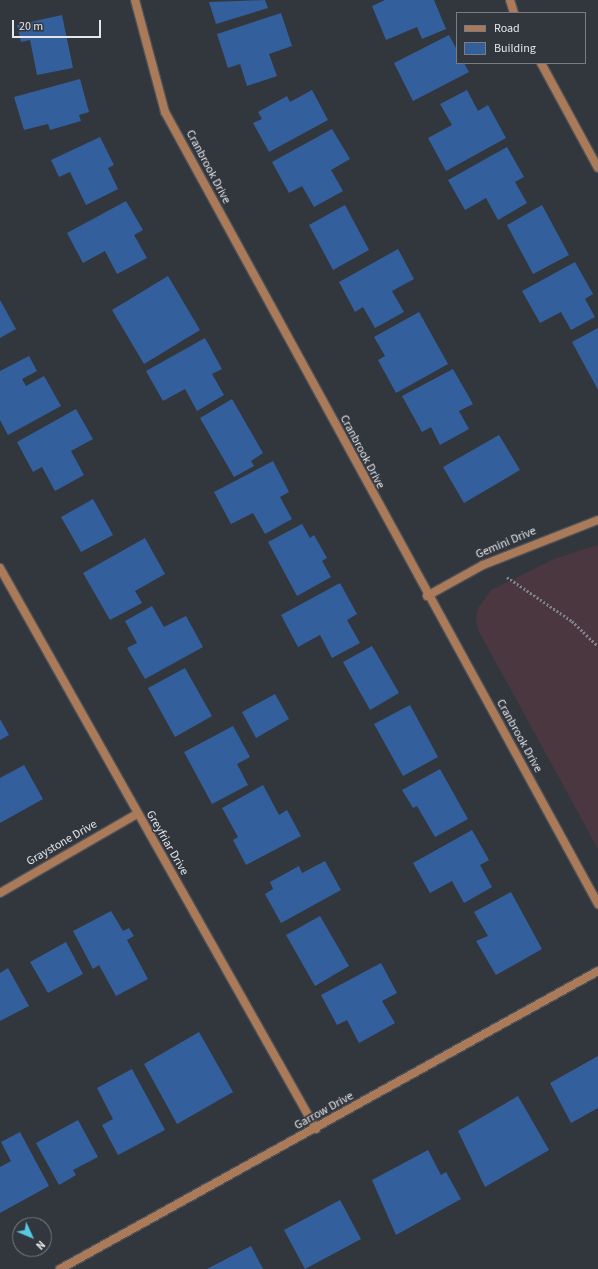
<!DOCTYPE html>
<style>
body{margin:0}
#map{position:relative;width:598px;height:1269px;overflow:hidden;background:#32363d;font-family:"Source Sans 3",sans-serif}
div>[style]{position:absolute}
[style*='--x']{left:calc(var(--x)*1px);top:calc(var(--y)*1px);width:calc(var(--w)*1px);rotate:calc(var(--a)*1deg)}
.commercial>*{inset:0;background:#4a373f}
.building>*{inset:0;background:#345f9d}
.path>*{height:2.5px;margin-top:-1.25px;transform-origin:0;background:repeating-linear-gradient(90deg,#7f8288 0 2px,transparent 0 4px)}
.roads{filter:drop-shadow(1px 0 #4e5259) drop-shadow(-1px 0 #4e5259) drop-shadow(0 1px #4e5259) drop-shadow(0 -1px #4e5259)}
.street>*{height:8px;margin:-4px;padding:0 4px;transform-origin:4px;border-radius:4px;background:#ab7b59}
span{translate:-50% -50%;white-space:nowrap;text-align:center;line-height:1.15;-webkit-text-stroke:3px #32363d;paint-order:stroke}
.street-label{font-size:12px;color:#e4e6ea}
.legend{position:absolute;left:456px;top:12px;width:130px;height:52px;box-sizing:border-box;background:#32363d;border:1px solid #797c82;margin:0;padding:5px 7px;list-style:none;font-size:12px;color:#e4e6ea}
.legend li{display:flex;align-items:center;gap:8px;height:20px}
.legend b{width:20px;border:1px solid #797c82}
.north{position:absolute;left:12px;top:1217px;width:40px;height:40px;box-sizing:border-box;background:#32363d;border:1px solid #797c82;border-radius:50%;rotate:134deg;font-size:11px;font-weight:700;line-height:16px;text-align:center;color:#e4e6ea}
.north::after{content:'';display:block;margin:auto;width:14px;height:18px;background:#57c9e2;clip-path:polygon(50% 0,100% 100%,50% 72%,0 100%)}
.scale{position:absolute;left:12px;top:20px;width:89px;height:18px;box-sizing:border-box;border:2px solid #e4e6ea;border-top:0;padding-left:5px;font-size:12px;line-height:14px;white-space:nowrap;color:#e4e6ea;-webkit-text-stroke:3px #32363d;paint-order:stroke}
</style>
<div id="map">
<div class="commercial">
<div style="clip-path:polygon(598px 545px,598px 849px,478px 630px,476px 620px,478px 608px,491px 590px,556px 558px)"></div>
</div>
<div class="building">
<div style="clip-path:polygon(265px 0,268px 8px,216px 24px,209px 2px)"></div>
<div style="clip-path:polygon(385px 0,434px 0,446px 29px,422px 39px,417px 27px,386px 40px,372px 6px)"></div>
<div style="clip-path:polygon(281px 13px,292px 46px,269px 54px,277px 76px,247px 86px,240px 64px,228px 68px,217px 34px)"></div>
<div style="clip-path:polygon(62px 15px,73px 68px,37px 75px,30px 40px,21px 42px,17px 25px)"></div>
<div style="clip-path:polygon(449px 35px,457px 50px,457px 63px,464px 63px,469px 72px,413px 101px,394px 63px)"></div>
<div style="clip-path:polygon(80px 79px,89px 112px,79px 115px,81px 121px,50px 130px,48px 124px,24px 130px,14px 97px)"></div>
<div style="clip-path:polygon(312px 90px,328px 120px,269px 152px,253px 123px,262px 119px,258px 112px,287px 96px,290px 102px)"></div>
<div style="clip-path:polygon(467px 90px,478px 111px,488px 105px,506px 138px,446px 171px,428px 138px,452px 125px,440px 104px)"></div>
<div style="clip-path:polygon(332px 129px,350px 159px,331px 170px,343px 191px,314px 207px,302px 186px,289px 193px,272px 162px)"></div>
<div style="clip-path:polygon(100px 137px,114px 165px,108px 168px,118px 189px,86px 205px,70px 172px,59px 177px,51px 160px)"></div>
<div style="clip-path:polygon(507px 147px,524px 177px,515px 182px,527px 203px,498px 220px,486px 198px,465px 210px,448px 180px)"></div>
<div style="clip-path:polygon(126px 201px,143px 230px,134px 235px,147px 258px,117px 274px,105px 251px,83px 263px,67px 233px)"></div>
<div style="clip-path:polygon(345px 205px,369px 250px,333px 270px,309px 225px)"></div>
<div style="clip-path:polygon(542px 205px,569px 255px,533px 274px,507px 225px)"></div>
<div style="clip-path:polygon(398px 249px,414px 279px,392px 291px,404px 312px,375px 328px,363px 307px,355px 312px,339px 282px)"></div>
<div style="clip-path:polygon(575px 262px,593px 294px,585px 299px,595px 317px,571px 330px,561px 312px,540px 323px,522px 291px)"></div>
<div style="clip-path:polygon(168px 276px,200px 330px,144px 364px,112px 310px)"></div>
<div style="clip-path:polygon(0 300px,16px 329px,0 338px)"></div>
<div style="clip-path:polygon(419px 312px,448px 364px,396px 393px,378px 360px,385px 356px,374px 337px)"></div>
<div style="clip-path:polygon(598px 328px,598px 390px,572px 342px)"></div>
<div style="clip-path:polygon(205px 338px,222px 369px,212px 374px,224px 395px,197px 411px,185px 389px,163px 401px,146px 371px)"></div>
<div style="clip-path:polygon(29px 356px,37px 371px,22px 379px,26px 386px,44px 376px,61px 406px,8px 435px,0 420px,0 371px)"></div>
<div style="clip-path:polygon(453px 369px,473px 404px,459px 411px,469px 429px,440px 445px,431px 427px,422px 432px,402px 396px)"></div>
<div style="clip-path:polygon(232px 399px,263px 453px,251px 461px,254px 466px,234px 477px,200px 418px)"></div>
<div style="clip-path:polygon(76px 409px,93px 439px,71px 451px,84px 475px,55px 491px,42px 467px,33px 472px,17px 442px)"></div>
<div style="clip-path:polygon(499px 435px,520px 470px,464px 503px,443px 467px)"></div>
<div style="clip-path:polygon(273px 461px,289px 492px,280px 497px,292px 519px,265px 534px,253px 513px,231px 524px,214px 492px)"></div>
<div style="clip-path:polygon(93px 499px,113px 535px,81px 552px,61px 517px)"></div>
<div style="clip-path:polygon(302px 524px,310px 538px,314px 535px,327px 558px,322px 561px,331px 577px,297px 596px,268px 542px)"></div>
<div style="clip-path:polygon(145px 538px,165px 574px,135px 591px,142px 603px,110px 620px,83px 573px)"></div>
<div style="clip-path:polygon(340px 583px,357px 614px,347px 620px,360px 643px,332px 658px,320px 635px,298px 647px,281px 615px)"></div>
<div style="clip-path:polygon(152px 606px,164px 627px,186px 616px,203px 647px,145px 679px,127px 648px,137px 643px,125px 621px)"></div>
<div style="clip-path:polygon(372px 646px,399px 693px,370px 710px,343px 662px)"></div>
<div style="clip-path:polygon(185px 668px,212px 716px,175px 737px,148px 688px)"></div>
<div style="clip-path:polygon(275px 694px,289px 719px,256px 738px,242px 712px)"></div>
<div style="clip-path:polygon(410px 705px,438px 757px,403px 776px,374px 724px)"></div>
<div style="clip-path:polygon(0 719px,9px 735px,0 740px)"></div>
<div style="clip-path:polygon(233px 726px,250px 757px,237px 764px,248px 785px,212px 804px,184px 752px)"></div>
<div style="clip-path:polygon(24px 765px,43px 799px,0 823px,0 778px)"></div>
<div style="clip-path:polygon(440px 769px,468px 819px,435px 837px,417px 806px,413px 808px,402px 790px)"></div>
<div style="clip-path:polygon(263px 785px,279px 815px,287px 810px,301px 836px,246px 865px,233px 840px,238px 837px,222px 808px)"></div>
<div style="clip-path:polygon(472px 830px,489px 860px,480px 865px,492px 887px,464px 903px,452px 881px,430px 893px,413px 863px)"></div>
<div style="clip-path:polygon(325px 861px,341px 890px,281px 923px,265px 894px,273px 889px,270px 882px,299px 866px,302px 873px)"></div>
<div style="clip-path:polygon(511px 892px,542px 949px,496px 975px,476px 941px,488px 936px,474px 912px)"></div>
<div style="clip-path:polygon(111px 911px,123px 931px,129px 928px,134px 936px,127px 940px,148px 979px,116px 996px,99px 965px,93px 969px,73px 931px)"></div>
<div style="clip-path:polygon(320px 916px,349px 966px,315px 986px,286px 935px)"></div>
<div style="clip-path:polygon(66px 942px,83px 974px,48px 993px,30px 962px)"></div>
<div style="clip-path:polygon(381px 963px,397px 993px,382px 1001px,395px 1023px,359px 1043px,347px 1020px,337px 1025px,321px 995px)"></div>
<div style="clip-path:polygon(8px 968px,29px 1006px,0 1021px,0 973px)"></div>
<div style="clip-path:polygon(199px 1032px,233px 1092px,177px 1124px,144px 1064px)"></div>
<div style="clip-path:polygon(598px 1056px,598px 1108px,571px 1123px,550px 1083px)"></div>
<div style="clip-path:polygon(132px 1069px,165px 1130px,118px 1155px,102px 1125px,113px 1119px,97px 1088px)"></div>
<div style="clip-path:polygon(518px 1096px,549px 1150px,485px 1187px,458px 1131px)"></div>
<div style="clip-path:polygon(78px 1120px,98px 1157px,73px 1170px,76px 1175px,59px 1185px,36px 1143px)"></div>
<div style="clip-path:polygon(20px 1132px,49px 1186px,0 1213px,0 1167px,11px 1161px,1px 1142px)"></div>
<div style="clip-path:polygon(428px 1150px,441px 1175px,446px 1172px,461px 1199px,396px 1235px,372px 1180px)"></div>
<div style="clip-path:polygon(340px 1200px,361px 1239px,305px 1269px,284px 1230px)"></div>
<div style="clip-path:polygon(251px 1246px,263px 1269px,207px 1269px)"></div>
</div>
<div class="path">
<div style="--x:507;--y:577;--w:78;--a:34.1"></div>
<div style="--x:572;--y:621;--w:36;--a:44"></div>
</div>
<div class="roads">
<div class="street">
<div style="--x:135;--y:0;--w:116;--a:75"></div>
<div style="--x:165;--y:112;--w:903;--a:61.33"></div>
<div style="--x:510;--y:0;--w:14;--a:73"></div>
<div style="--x:541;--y:63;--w:119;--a:61.5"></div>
<div style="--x:0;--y:568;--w:644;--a:60.61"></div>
<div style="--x:427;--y:596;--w:64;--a:-29"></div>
<div style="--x:483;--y:565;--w:123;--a:-21.4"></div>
<div style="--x:0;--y:893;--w:158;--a:-30"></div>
<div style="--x:60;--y:1269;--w:615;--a:-28.98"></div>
</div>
</div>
<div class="street-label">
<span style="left:208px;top:167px;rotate:62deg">Cranbrook Drive</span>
<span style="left:362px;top:452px;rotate:62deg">Cranbrook Drive</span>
<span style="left:506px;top:543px;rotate:-23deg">Gemini Drive</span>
<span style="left:519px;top:736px;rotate:61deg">Cranbrook Drive</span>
<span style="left:62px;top:843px;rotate:-30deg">Graystone Drive</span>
<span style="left:167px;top:843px;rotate:60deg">Greyfriar Drive</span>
<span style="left:324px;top:1111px;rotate:-29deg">Garrow Drive</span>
</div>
<ul class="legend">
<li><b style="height:5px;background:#ab7b59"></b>Road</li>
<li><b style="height:11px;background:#345f9d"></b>Building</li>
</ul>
<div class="north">N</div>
<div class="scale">20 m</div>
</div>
